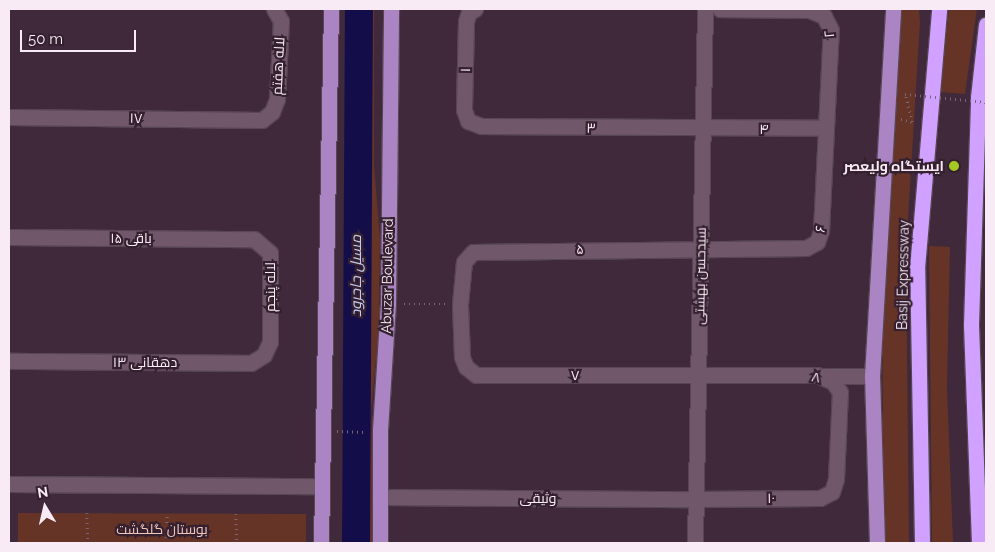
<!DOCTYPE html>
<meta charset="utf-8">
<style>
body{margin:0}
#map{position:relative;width:995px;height:552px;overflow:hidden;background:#3f293a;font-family:Raleway,Cairo,sans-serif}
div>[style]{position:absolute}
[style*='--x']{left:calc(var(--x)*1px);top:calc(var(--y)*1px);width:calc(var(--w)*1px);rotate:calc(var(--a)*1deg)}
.green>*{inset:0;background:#663327}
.river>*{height:28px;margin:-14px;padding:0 14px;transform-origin:14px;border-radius:14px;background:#130d4a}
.path>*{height:2.5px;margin-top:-1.25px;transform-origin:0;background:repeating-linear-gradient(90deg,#796675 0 1px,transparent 0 5px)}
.roads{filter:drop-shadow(1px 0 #584654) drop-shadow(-1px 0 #584654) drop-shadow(0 1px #584654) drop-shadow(0 -1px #584654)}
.minor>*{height:15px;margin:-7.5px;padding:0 7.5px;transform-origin:7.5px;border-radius:7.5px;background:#70586a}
.major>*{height:15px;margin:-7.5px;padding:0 7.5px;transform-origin:7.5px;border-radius:7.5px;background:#aa84c3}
.highway>*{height:15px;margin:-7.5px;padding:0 7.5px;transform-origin:7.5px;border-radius:7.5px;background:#d0a1fe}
.path-bridge>*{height:2.5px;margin-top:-1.25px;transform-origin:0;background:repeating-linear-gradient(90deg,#796675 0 1px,transparent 0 5px)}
.dots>*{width:14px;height:14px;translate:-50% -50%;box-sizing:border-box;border:2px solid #352030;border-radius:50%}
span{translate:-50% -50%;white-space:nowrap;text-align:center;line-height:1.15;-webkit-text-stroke:4.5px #352030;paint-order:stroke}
.street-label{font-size:14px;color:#f9ebf5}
.poi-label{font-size:14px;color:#f9ebf5;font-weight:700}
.right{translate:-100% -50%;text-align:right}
.park-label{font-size:14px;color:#f3c6bb}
.water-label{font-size:15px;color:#c5ccf2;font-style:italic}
.frame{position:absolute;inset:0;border:10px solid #f9ebf5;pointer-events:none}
.north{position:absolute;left:20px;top:482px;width:50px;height:50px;-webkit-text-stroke:4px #352030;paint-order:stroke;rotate:351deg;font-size:14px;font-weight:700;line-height:20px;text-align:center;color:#f9ebf5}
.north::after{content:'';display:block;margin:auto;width:18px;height:22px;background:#f9ebf5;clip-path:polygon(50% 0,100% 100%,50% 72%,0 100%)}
.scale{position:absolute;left:20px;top:30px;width:116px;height:22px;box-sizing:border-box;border:2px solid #f9ebf5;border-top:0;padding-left:6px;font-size:15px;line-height:18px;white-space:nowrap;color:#f9ebf5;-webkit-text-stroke:4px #352030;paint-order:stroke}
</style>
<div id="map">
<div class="green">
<div style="clip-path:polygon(346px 9px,374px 9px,374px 164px,380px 241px,379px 329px,371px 411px,374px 543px,342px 543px)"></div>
<div style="clip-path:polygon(900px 9px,919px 9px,920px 23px,906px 251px,909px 543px,884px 543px,882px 305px)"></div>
<div style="clip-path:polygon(949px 9px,977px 9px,965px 94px,940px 92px)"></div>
<div style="clip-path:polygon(929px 246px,950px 247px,947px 387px,953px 543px,932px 543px)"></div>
<div style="clip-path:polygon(18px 513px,306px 514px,306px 543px,18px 543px)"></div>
</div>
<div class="river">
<div style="--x:356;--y:543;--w:534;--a:-89.68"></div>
</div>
<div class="path">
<div style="--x:901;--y:119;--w:11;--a:15"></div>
<div style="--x:912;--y:122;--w:29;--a:-104"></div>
<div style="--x:404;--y:304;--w:42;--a:0"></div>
<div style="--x:337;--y:431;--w:29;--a:2"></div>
<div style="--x:87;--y:513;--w:30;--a:88"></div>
<div style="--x:236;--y:514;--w:29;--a:88"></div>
<div style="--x:166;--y:543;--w:29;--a:-88"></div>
</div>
<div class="roads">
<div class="minor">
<div style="--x:475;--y:9;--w:7;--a:153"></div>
<div style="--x:469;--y:12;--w:9;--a:108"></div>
<div style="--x:466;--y:21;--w:89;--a:91.3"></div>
<div style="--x:464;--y:110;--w:12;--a:70"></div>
<div style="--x:468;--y:121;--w:14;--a:21"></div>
<div style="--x:481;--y:126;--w:345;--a:0.3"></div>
<div style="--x:9;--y:117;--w:253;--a:0.7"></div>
<div style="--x:262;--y:120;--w:13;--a:-39"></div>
<div style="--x:272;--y:112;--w:14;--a:-69"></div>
<div style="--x:277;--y:99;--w:78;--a:-87.1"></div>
<div style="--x:281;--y:21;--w:14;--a:-120"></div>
<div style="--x:9;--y:237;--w:245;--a:0.5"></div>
<div style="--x:254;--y:239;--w:21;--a:41"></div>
<div style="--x:270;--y:253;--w:89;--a:90"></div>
<div style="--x:270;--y:342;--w:14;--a:115"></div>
<div style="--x:264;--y:355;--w:15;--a:148"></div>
<div style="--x:251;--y:363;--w:242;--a:-179.5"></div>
<div style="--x:821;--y:376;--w:51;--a:0"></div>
<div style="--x:9;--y:484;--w:313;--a:0.4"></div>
<div style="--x:380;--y:497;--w:316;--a:0.4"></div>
<div style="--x:696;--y:499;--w:124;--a:-0.5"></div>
<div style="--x:820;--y:498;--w:13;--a:-27"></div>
<div style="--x:832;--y:492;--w:14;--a:-73"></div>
<div style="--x:836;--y:479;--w:87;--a:-87.4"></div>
<div style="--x:840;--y:392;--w:12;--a:-125"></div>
<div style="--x:833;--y:382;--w:17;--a:-156"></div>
<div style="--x:817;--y:375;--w:341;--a:180"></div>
<div style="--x:476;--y:375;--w:13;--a:-141"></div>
<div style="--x:466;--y:367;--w:11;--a:-112"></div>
<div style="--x:462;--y:357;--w:53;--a:-92.2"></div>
<div style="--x:460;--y:304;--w:42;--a:-84.6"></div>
<div style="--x:464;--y:262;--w:13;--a:-48"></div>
<div style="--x:473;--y:252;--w:333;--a:-0.7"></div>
<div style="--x:806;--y:248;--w:13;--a:-29"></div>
<div style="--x:817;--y:242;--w:12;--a:-70"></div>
<div style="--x:821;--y:231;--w:201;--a:-87.2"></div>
<div style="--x:831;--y:30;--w:16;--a:-117"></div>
<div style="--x:824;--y:16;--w:16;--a:-158"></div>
<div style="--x:809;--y:10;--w:89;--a:-179.4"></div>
<div style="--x:695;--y:543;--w:534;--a:-88.93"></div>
</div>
<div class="major">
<div style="--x:321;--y:543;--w:534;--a:-88.93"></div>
<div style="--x:380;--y:543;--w:113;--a:-90"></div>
<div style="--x:380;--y:430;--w:126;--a:-86.4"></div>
<div style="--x:388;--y:304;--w:295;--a:-89.4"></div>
<div style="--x:877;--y:543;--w:167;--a:-91.7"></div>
<div style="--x:872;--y:376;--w:368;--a:-86.7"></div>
</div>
<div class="highway">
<div style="--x:922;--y:543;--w:275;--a:-91"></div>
<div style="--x:917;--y:268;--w:260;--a:-85.1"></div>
<div style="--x:979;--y:543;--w:218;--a:-92.1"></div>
<div style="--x:971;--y:325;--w:228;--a:-88.2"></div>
<div style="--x:978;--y:97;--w:73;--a:-83.7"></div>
</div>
</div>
<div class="path-bridge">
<div style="--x:905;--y:94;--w:81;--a:5.6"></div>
</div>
<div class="dots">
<div style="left:954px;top:166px;background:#a5c822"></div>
</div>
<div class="street-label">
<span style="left:829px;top:34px;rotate:-96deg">۲</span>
<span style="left:278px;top:66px;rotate:-87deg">لاله هفتم</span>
<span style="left:465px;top:70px;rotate:-89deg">۱</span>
<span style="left:136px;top:118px;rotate:1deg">۱۷</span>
<span style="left:591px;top:128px;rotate:1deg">۳</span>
<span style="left:764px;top:129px">۴</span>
<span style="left:820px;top:229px;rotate:-78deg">۶</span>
<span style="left:131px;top:238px">باقی ۱۵</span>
<span style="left:580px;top:249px;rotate:-1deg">۵</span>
<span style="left:903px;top:275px;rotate:-89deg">Basij Expressway</span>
<span style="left:387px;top:276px;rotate:-89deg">Abuzar Boulevard</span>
<span style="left:700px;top:276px;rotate:-89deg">سیدحسن بهشتی</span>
<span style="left:270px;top:287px;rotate:-90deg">لاله پنجم</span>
<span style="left:145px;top:362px">دهقانی ۱۳</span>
<span style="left:575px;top:375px">۷</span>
<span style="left:816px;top:377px;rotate:11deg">۸</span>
<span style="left:538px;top:498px">وثیقی</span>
<span style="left:771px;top:498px;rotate:-1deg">۱۰</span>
</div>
<div class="poi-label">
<span class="right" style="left:944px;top:166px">ایستگاه ولیعصر</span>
</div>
<div class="park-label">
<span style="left:162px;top:529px">بوستان گلگشت</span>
</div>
<div class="water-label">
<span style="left:357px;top:276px;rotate:-90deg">مسیل جاجرود</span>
</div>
<div class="frame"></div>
<div class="north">N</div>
<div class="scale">50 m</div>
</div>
